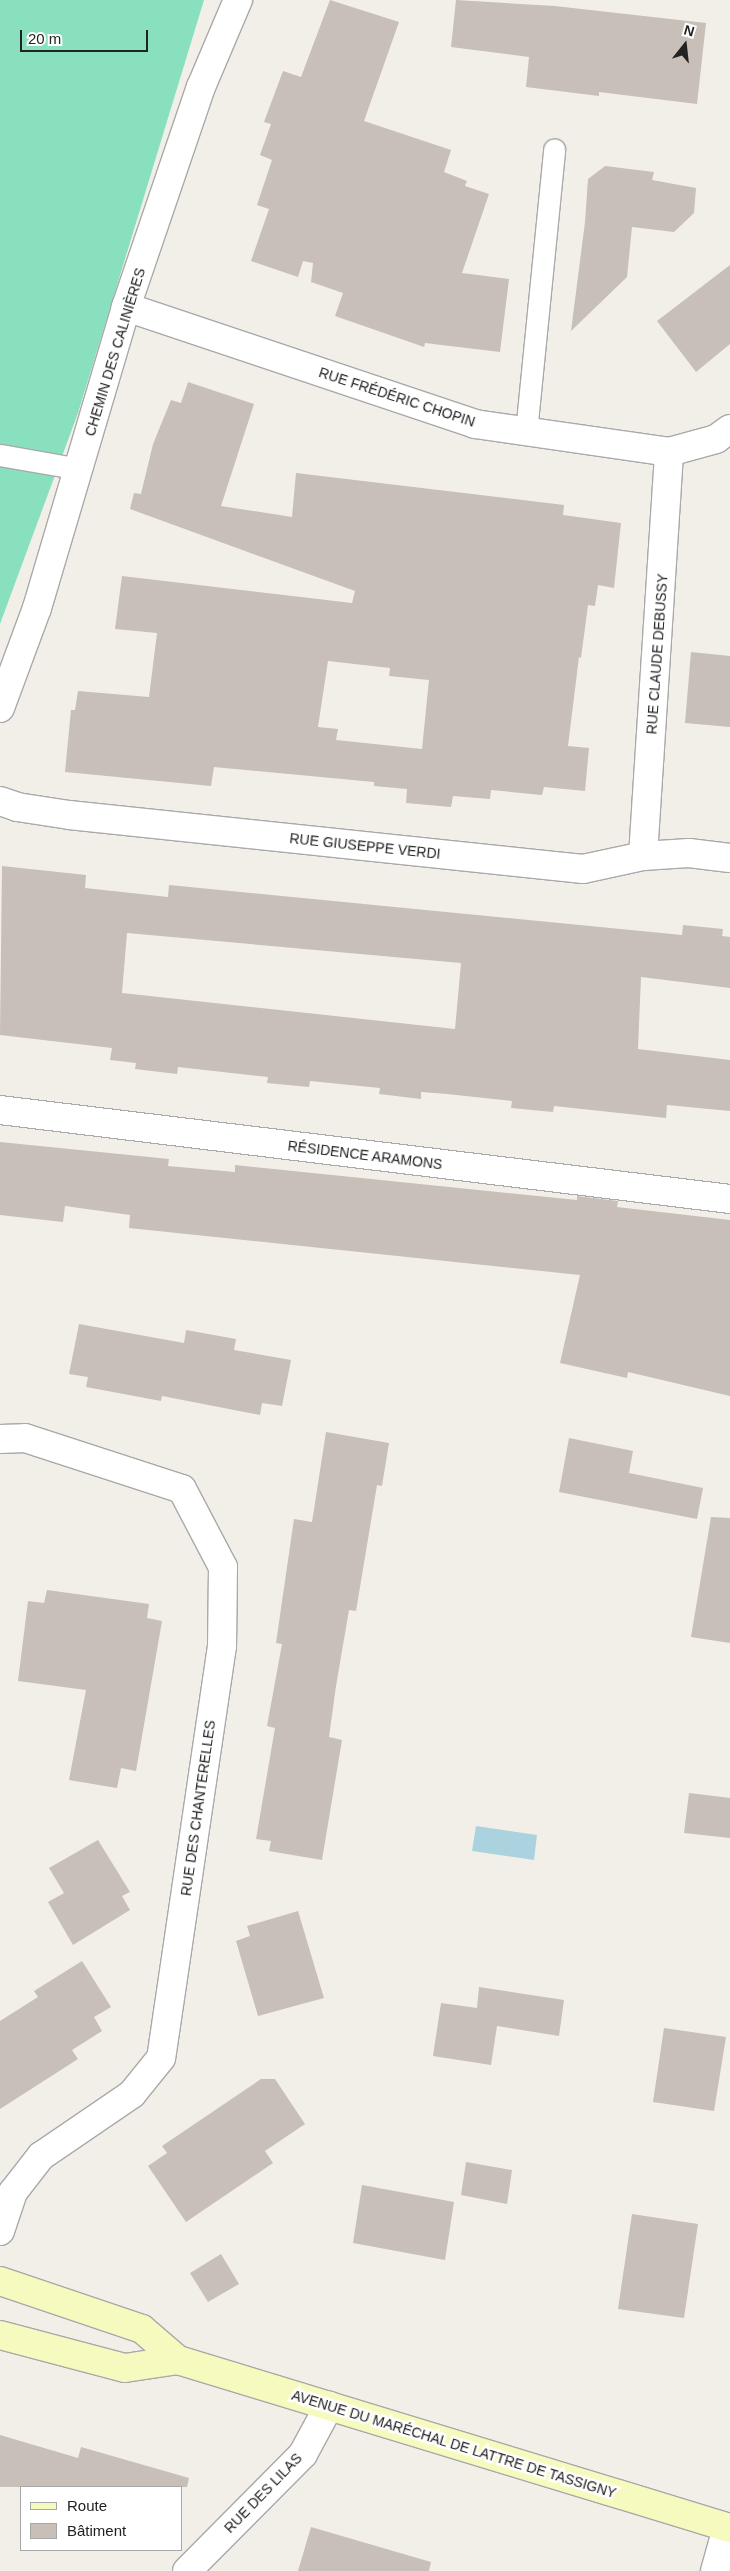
<!DOCTYPE html>
<meta charset="utf-8">
<style>
body{margin:0}
#map{position:relative;width:730px;height:2571px;overflow:hidden;background:#f2efe9;font-family:Arial,sans-serif}
div>[style]{position:absolute}
[style*='--x']{left:calc(var(--x)*1px);top:calc(var(--y)*1px);width:calc(var(--w)*1px);rotate:calc(var(--a)*1deg)}
.pitch>*{inset:0;background:#88e0be}
.water>*{inset:0;background:#aad3df}
.building>*{inset:0;background:#c7bfb8}
.roads{filter:drop-shadow(1px 0 #a9a9a9) drop-shadow(-1px 0 #a9a9a9) drop-shadow(0 1px #a9a9a9) drop-shadow(0 -1px #a9a9a9)}
.service>*{height:21px;margin:-10.5px;padding:0 10.5px;transform-origin:10.5px;border-radius:10.5px;background:#fff}
.minor>*{height:28px;margin:-14px;padding:0 14px;transform-origin:14px;border-radius:14px;background:#fff}
.secondary>*{height:28px;margin:-14px;padding:0 14px;transform-origin:14px;border-radius:14px;background:#f7fabf}
span{translate:-50% -50%;white-space:nowrap;text-align:center;line-height:1.15;-webkit-text-stroke:5px #fff;paint-order:stroke}
.street-label{font-size:14px;color:#222}
.legend{position:absolute;left:20px;top:2486px;width:162px;height:65px;box-sizing:border-box;background:#fff;border:1px solid #a7a7a7;margin:0;padding:6px 9px;list-style:none;font-size:15px;color:#222}
.legend li{display:flex;align-items:center;gap:10px;height:25px}
.legend b{width:25px;border:1px solid #a7a7a7}
.north{position:absolute;left:660px;top:20px;width:50px;height:50px;-webkit-text-stroke:4px #fff;paint-order:stroke;rotate:16deg;font-size:14px;font-weight:700;line-height:20px;text-align:center;color:#222}
.north::after{content:'';display:block;margin:auto;width:18px;height:22px;background:#222;clip-path:polygon(50% 0,100% 100%,50% 72%,0 100%)}
.scale{position:absolute;left:20px;top:30px;width:128px;height:22px;box-sizing:border-box;border:2px solid #222;border-top:0;padding-left:6px;font-size:15px;line-height:18px;white-space:nowrap;color:#222;-webkit-text-stroke:4px #fff;paint-order:stroke}
</style>
<div id="map">
<div class="pitch">
<div style="clip-path:polygon(0 0,204px 0,78px 413px,0 624px)"></div>
</div>
<div class="water">
<div style="clip-path:polygon(476px 1826px,537px 1835px,534px 1860px,472px 1851px)"></div>
</div>
<div class="building">
<div style="clip-path:polygon(330px 0,399px 22px,364px 121px,451px 150px,444px 172px,467px 181px,465px 186px,489px 194px,462px 273px,509px 279px,500px 352px,425px 343px,424px 347px,335px 316px,343px 293px,311px 282px,313px 263px,303px 261px,298px 277px,251px 261px,269px 209px,257px 205px,272px 160px,260px 155px,271px 124px,264px 122px,283px 71px,301px 77px)"></div>
<div style="clip-path:polygon(456px 0,555px 6px,706px 23px,697px 104px,599px 92px,599px 96px,526px 87px,529px 57px,451px 47px)"></div>
<div style="clip-path:polygon(605px 166px,654px 172px,652px 180px,696px 188px,694px 213px,674px 232px,632px 227px,627px 277px,571px 331px,585px 222px,588px 179px)"></div>
<div style="clip-path:polygon(730px 265px,730px 344px,696px 372px,657px 321px)"></div>
<div style="clip-path:polygon(evenodd,188px 382px,254px 404px,221px 506px,292px 517px,296px 473px,564px 505px,563px 515px,621px 523px,614px 588px,598px 585px,595px 606px,588px 605px,581px 658px,579px 657px,568px 746px,589px 748px,585px 791px,544px 787px,542px 795px,491px 790px,490px 799px,453px 796px,451px 807px,406px 803px,407px 789px,374px 786px,374px 782px,214px 767px,211px 786px,65px 772px,71px 710px,75px 710px,78px 691px,149px 697px,157px 633px,115px 629px,122px 576px,352px 603px,355px 591px,130px 509px,134px 493px,141px 494px,153px 444px,171px 400px,181px 403px,188px 382px,328px 661px,390px 668px,389px 676px,429px 680px,422px 749px,336px 740px,338px 729px,318px 727px,328px 661px)"></div>
<div style="clip-path:polygon(691px 652px,730px 656px,730px 727px,685px 723px)"></div>
<div style="clip-path:polygon(evenodd,2px 866px,86px 875px,85px 888px,168px 897px,169px 885px,682px 935px,683px 925px,723px 929px,722px 936px,730px 937px,730px 988px,641px 977px,638px 1049px,730px 1060px,730px 1111px,667px 1105px,666px 1118px,554px 1106px,553px 1112px,511px 1108px,512px 1101px,447px 1094px,421px 1092px,421px 1099px,379px 1094px,380px 1088px,310px 1081px,309px 1087px,267px 1083px,268px 1077px,178px 1067px,177px 1074px,135px 1069px,136px 1063px,110px 1060px,112px 1048px,0 1035px,2px 866px,127px 933px,461px 963px,455px 1029px,122px 993px,127px 933px)"></div>
<div style="clip-path:polygon(0 1142px,169px 1159px,168px 1166px,235px 1172px,235px 1165px,577px 1200px,577px 1196px,618px 1201px,617px 1207px,730px 1220px,730px 1396px,628px 1372px,627px 1378px,560px 1363px,580px 1275px,129px 1228px,130px 1215px,65px 1206px,63px 1222px,0 1215px)"></div>
<div style="clip-path:polygon(79px 1324px,184px 1343px,186px 1330px,236px 1339px,234px 1350px,291px 1360px,282px 1406px,262px 1403px,260px 1415px,162px 1396px,161px 1401px,86px 1387px,88px 1377px,69px 1374px)"></div>
<div style="clip-path:polygon(326px 1432px,389px 1443px,382px 1486px,377px 1485px,356px 1611px,349px 1610px,336px 1686px,329px 1737px,342px 1740px,322px 1860px,269px 1851px,271px 1841px,256px 1839px,275px 1728px,267px 1726px,282px 1644px,276px 1643px,294px 1519px,312px 1522px)"></div>
<div style="clip-path:polygon(569px 1438px,633px 1451px,629px 1473px,703px 1488px,697px 1519px,559px 1492px)"></div>
<div style="clip-path:polygon(711px 1517px,730px 1518px,730px 1643px,691px 1637px)"></div>
<div style="clip-path:polygon(47px 1590px,149px 1604px,147px 1618px,162px 1621px,136px 1771px,121px 1768px,117px 1788px,69px 1780px,86px 1690px,18px 1681px,28px 1601px,44px 1603px)"></div>
<div style="clip-path:polygon(689px 1793px,730px 1798px,730px 1838px,684px 1833px)"></div>
<div style="clip-path:polygon(98px 1840px,130px 1892px,122px 1896px,130px 1910px,73px 1945px,48px 1902px,64px 1893px,49px 1868px)"></div>
<div style="clip-path:polygon(298px 1911px,324px 1998px,258px 2016px,236px 1941px,250px 1936px,247px 1926px)"></div>
<div style="clip-path:polygon(82px 1961px,111px 2007px,94px 2017px,102px 2031px,72px 2050px,78px 2059px,0 2109px,0 2021px,38px 1997px,34px 1991px)"></div>
<div style="clip-path:polygon(479px 1987px,564px 2000px,559px 2036px,497px 2026px,491px 2065px,433px 2056px,441px 2003px,477px 2008px)"></div>
<div style="clip-path:polygon(664px 2028px,726px 2037px,714px 2111px,653px 2102px)"></div>
<div style="clip-path:polygon(261px 2079px,275px 2079px,305px 2124px,265px 2151px,273px 2163px,186px 2222px,148px 2166px,167px 2153px,162px 2146px)"></div>
<div style="clip-path:polygon(466px 2162px,512px 2170px,507px 2204px,461px 2195px)"></div>
<div style="clip-path:polygon(362px 2185px,454px 2202px,445px 2260px,353px 2243px)"></div>
<div style="clip-path:polygon(632px 2214px,698px 2224px,684px 2318px,618px 2309px)"></div>
<div style="clip-path:polygon(221px 2254px,239px 2284px,208px 2302px,190px 2273px)"></div>
<div style="clip-path:polygon(0 2435px,78px 2458px,81px 2447px,189px 2478px,187px 2487px,0 2487px)"></div>
<div style="clip-path:polygon(311px 2527px,431px 2562px,429px 2571px,298px 2571px)"></div>
</div>
<div class="roads">
<div class="service">
<div style="--x:526;--y:432;--w:284;--a:-84.3"></div>
<div style="--x:0;--y:455;--w:81;--a:9.9"></div>
</div>
<div class="minor">
<div style="--x:126;--y:307;--w:368;--a:18.5"></div>
<div style="--x:475;--y:424;--w:196;--a:8.2"></div>
<div style="--x:669;--y:452;--w:49;--a:-15.5"></div>
<div style="--x:716;--y:439;--w:17;--a:-36"></div>
<div style="--x:0;--y:708;--w:107;--a:-69.7"></div>
<div style="--x:37;--y:608;--w:314;--a:-73.5"></div>
<div style="--x:126;--y:307;--w:232;--a:-71.2"></div>
<div style="--x:201;--y:87;--w:95;--a:-67"></div>
<div style="--x:0;--y:801;--w:18;--a:19"></div>
<div style="--x:17;--y:807;--w:53;--a:8.7"></div>
<div style="--x:69;--y:815;--w:517;--a:6"></div>
<div style="--x:583;--y:869;--w:61;--a:-12.2"></div>
<div style="--x:643;--y:856;--w:46;--a:-3.7"></div>
<div style="--x:689;--y:853;--w:41;--a:7"></div>
<div style="--x:643;--y:856;--w:405;--a:-86.3"></div>
<div style="--x:0;--y:1110;--w:735;--a:6.95"></div>
<div style="--x:0;--y:1439;--w:25;--a:-2"></div>
<div style="--x:25;--y:1438;--w:165;--a:18"></div>
<div style="--x:182;--y:1489;--w:88;--a:62.3"></div>
<div style="--x:223;--y:1567;--w:79;--a:90.7"></div>
<div style="--x:222;--y:1646;--w:416;--a:98.4"></div>
<div style="--x:161;--y:2058;--w:46;--a:128.9"></div>
<div style="--x:132;--y:2094;--w:110;--a:145.7"></div>
<div style="--x:41;--y:2156;--w:46;--a:127.9"></div>
<div style="--x:13;--y:2192;--w:41;--a:108.4"></div>
<div style="--x:187;--y:2571;--w:165;--a:-45.2"></div>
<div style="--x:303;--y:2454;--w:55;--a:-61.6"></div>
<div style="--x:715;--y:2571;--w:45;--a:-74.4"></div>
</div>
<div class="secondary">
<div style="--x:0;--y:2281;--w:150;--a:18.7"></div>
<div style="--x:142;--y:2329;--w:48;--a:40.7"></div>
<div style="--x:178;--y:2360;--w:577;--a:16.93"></div>
<div style="--x:0;--y:2335;--w:129;--a:14.8"></div>
<div style="--x:125;--y:2368;--w:54;--a:-8.6"></div>
</div>
</div>
<div class="street-label">
<span style="left:115px;top:352px;rotate:-73deg">CHEMIN DES CALINIÈRES</span>
<span style="left:397px;top:397px;rotate:18deg">RUE FRÉDÉRIC CHOPIN</span>
<span style="left:657px;top:654px;rotate:-86deg">RUE CLAUDE DEBUSSY</span>
<span style="left:365px;top:846px;rotate:6deg">RUE GIUSEPPE VERDI</span>
<span style="left:365px;top:1155px;rotate:7deg">RÉSIDENCE ARAMONS</span>
<span style="left:198px;top:1808px;rotate:-82deg">RUE DES CHANTERELLES</span>
<span style="left:454px;top:2444px;rotate:17deg">AVENUE DU MARÉCHAL DE LATTRE DE TASSIGNY</span>
<span style="left:263px;top:2493px;rotate:-46deg">RUE DES LILAS</span>
</div>
<ul class="legend">
<li><b style="height:6px;background:#f7fabf"></b>Route</li>
<li><b style="height:14px;background:#c7bfb8"></b>Bâtiment</li>
</ul>
<div class="north">N</div>
<div class="scale">20 m</div>
</div>
